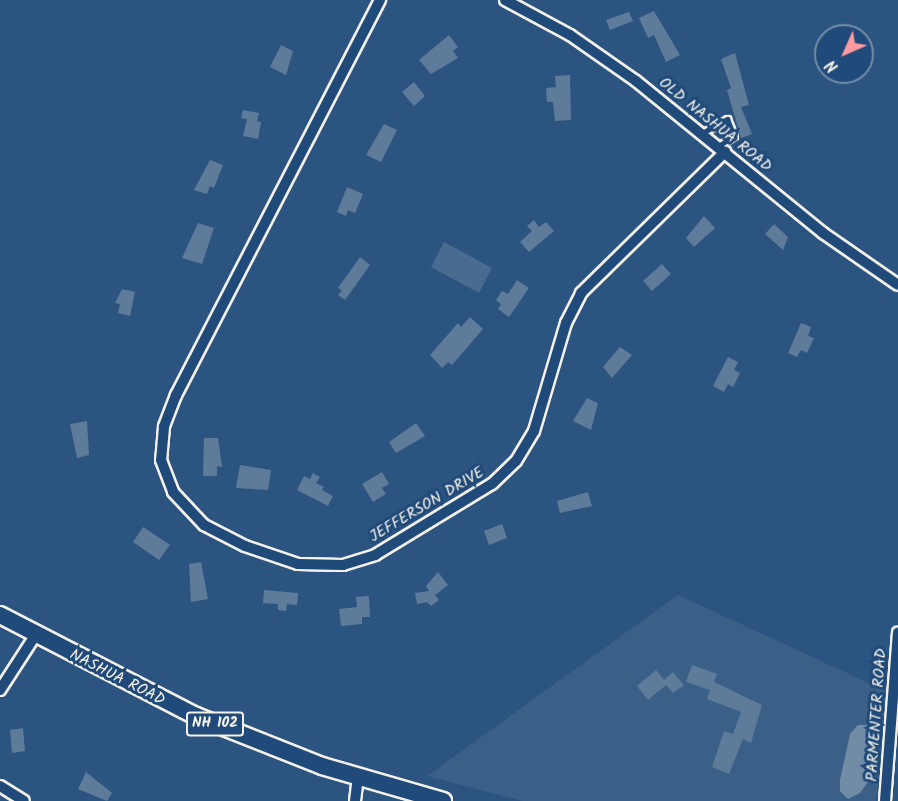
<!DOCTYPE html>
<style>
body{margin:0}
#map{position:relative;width:898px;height:801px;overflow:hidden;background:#2c5481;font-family:Kalam,sans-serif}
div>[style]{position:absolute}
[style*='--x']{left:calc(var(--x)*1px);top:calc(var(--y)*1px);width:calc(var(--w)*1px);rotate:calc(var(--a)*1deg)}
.built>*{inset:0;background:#3b6088}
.green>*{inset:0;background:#496b90}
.water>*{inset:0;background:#738ca6}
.building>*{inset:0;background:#5e7b9a}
.roads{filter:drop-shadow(2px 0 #f4f1e8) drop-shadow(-2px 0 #f4f1e8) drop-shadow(0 2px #f4f1e8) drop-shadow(0 -2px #f4f1e8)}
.lane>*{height:5px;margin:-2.5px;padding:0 2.5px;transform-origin:2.5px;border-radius:2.5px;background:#1f4a7a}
.street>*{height:10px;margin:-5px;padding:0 5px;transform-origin:5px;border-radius:5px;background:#1f4a7a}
.primary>*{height:16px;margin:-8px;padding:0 8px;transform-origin:8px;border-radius:8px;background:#1f4a7a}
span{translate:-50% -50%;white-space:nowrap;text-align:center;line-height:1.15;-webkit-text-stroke:6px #1f4a7a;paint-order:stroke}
.shield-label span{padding:2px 4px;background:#1f4a7a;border:2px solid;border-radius:4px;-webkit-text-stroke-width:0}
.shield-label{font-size:15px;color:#f4f1e8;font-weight:700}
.street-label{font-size:16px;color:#f4f1e8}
.north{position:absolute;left:814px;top:24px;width:60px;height:60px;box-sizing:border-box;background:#1f4a7a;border:2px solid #748da6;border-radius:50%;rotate:225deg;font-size:16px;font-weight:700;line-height:24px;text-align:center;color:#f4f1e8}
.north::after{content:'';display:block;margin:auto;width:21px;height:27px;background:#ff9aa2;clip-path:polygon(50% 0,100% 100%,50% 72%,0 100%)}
</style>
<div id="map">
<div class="built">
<div style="clip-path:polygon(678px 595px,888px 692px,876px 801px,522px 801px,427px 776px)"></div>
</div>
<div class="green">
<div style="clip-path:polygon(444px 242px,492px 268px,479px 293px,431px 267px)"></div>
</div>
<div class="water">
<div style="clip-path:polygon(858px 725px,868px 725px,878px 737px,877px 751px,868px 782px,860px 793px,848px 799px,840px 791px,840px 780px,850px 734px)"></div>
</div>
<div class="building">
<div style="clip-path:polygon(654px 11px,680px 55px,666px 62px,654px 35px,648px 38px,639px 18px)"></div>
<div style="clip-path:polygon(629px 12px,633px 21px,610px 30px,606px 20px)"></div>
<div style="clip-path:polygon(449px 35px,458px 47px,453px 51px,458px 58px,431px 74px,419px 60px)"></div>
<div style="clip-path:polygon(281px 45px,293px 51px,286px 75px,270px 67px)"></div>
<div style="clip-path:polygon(735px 53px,749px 105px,741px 107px,752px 134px,741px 138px,727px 90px,731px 88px,721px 59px)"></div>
<div style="clip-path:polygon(570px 75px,571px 120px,555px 121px,553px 102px,547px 102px,546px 88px,556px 87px,555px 76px)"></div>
<div style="clip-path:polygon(414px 82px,425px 96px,414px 106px,402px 92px)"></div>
<div style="clip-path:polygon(243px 110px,259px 113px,257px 121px,261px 122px,258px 139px,243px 136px,247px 119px,241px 118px)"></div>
<div style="clip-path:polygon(384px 124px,397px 130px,381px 162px,366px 155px)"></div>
<div style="clip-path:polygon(210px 160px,223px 165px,214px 188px,210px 186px,207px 194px,194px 190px)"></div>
<div style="clip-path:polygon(347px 187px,363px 194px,355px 213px,348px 210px,346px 216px,337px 212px)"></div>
<div style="clip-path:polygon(704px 216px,715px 228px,694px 247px,686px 238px)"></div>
<div style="clip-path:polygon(534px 220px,539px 227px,546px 222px,554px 231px,529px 252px,520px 242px,532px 231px,527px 226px)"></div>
<div style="clip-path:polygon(198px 223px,214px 228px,202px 264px,182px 258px)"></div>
<div style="clip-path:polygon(774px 224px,788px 237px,783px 250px,765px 234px)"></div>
<div style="clip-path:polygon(360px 257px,370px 265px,345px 300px,338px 295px,342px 290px,338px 288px)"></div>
<div style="clip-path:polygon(662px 264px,671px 274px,652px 291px,643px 281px)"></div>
<div style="clip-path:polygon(517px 280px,529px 288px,509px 317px,498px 309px,501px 304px,496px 300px,502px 291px,508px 294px)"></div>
<div style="clip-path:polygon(122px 289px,135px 292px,130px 316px,118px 313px,120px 304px,115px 303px)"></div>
<div style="clip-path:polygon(470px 317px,483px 329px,452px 365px,448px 362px,442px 368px,430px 355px,458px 323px,461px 327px)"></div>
<div style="clip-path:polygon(801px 323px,811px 327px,808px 336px,814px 338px,807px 353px,801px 350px,797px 357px,788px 353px)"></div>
<div style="clip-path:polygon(620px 347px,632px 355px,612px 378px,603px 367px)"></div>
<div style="clip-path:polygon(728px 357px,738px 362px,734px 370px,740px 373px,733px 387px,728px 384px,724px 392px,713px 386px)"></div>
<div style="clip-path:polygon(587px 398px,598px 403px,591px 430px,573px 421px)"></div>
<div style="clip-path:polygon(87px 421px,89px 455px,77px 458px,70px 424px)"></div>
<div style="clip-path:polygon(416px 423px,425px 436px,396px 453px,389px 442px)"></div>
<div style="clip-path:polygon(204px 438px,218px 438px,222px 467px,217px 466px,217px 476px,203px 476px)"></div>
<div style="clip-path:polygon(240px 465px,271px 470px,268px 490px,236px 488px)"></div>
<div style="clip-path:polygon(382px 472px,389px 484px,382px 488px,386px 494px,373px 502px,362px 484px)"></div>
<div style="clip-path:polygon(313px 473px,320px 477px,316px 483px,324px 487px,322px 490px,333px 496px,328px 506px,297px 490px,304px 476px,310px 479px)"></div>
<div style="clip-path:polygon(588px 492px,592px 506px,560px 513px,557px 501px)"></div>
<div style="clip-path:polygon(502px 524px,507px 538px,489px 545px,484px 531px)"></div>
<div style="clip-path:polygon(143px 527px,170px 545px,159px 560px,133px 542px)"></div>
<div style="clip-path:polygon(201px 562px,208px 599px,191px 602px,189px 564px)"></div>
<div style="clip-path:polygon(438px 572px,448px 585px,435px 595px,439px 600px,431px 606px,427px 602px,417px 604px,415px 593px,429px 591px,426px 586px)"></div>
<div style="clip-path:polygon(264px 590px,298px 593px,297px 605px,287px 604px,286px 611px,278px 610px,278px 604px,263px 603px)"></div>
<div style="clip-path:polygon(369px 596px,370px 617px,362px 617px,362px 624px,341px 626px,339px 609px,357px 607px,356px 597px)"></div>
<div style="clip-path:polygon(692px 665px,717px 674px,714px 682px,762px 705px,751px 743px,743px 739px,729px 774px,712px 767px,724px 731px,733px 734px,741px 712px,707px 699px,710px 690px,686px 682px)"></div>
<div style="clip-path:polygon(656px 670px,664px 680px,673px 672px,684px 685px,673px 693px,666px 685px,648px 700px,637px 686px)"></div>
<div style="clip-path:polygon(23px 728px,25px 751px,12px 753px,10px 730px)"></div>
<div style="clip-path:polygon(86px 772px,112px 793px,107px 801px,78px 789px)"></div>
</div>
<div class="roads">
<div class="lane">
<div style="--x:702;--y:133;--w:29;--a:-29"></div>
<div style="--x:727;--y:119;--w:18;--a:68"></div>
<div style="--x:734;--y:136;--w:19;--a:148"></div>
</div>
<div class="street">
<div style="--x:380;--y:0;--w:445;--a:117.3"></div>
<div style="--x:176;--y:395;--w:34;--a:111"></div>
<div style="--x:164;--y:427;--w:33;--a:95"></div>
<div style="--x:161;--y:460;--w:34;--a:69"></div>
<div style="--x:173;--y:492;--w:45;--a:46.8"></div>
<div style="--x:204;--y:525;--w:46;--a:27.1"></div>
<div style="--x:245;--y:546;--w:56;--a:18.8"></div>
<div style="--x:298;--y:564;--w:45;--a:1.3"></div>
<div style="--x:343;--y:565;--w:34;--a:-17"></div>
<div style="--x:375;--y:555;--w:137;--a:-31.3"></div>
<div style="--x:492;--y:484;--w:33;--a:-44"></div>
<div style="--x:516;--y:461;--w:35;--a:-59"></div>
<div style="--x:534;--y:431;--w:113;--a:-73.5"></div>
<div style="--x:566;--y:323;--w:34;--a:-63"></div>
<div style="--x:581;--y:293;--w:202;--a:-44.4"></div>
<div style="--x:505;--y:0;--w:74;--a:28.3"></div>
<div style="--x:570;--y:35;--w:80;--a:34.9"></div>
<div style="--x:636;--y:81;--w:241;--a:39.1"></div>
<div style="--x:823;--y:233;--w:91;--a:34.7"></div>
<div style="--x:0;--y:690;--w:64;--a:-57.1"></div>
<div style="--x:0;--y:786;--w:28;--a:32"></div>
<div style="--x:355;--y:801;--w:23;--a:-83"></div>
<div style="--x:885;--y:801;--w:169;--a:-85.6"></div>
</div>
<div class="primary">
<div style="--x:0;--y:615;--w:220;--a:27.3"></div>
<div style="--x:196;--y:716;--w:136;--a:21.6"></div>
<div style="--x:322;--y:766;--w:126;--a:16.1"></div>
</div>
</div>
<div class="shield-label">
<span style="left:215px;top:724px">NH 102</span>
</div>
<div class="street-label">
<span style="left:715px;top:125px;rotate:39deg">OLD NASHUA ROAD</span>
<span style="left:427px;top:505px;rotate:-31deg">JEFFERSON DRIVE</span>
<span style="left:117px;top:678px;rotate:27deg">NASHUA ROAD</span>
<span style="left:877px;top:715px;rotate:-86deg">PARMENTER ROAD</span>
</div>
<div class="north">N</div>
</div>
